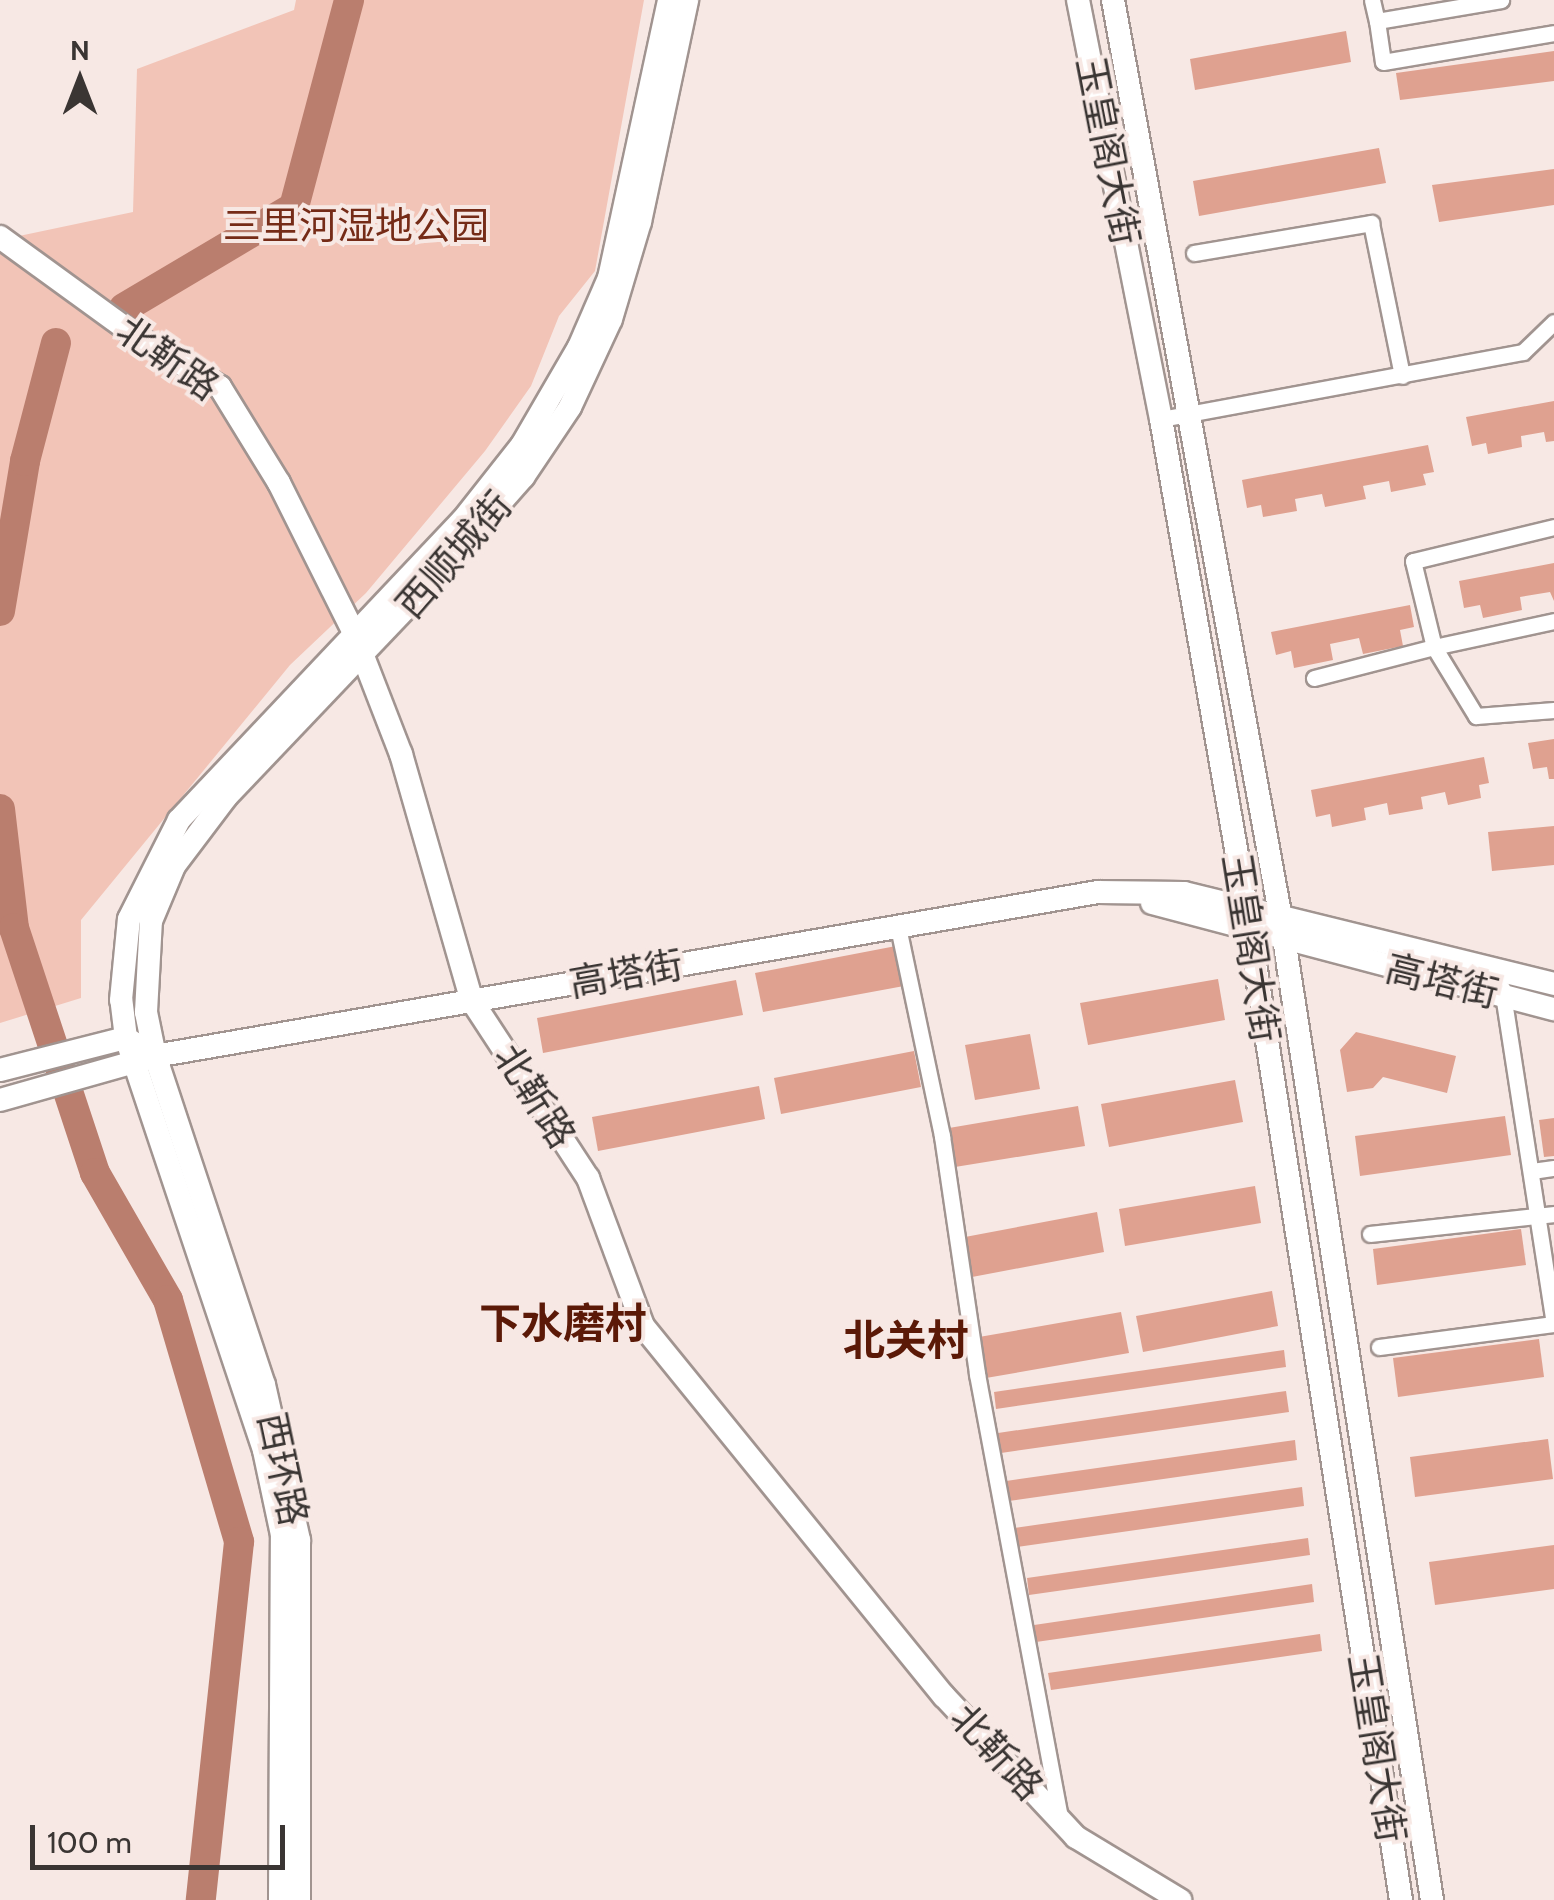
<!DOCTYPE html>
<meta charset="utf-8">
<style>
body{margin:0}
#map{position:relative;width:1554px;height:1900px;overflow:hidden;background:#f7e8e4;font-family:Cabin,"Noto Sans SC",sans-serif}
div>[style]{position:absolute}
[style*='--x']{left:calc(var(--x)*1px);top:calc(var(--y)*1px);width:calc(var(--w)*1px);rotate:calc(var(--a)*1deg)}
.green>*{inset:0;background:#f2c4b7}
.river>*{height:30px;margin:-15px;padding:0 15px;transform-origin:15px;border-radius:15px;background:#ba7e6e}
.building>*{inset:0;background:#dfa190}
.roads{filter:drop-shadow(2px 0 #a19490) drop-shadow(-2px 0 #a19490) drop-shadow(0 2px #a19490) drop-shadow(0 -2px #a19490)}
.street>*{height:15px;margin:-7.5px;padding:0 7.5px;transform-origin:7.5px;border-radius:7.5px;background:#fff}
.secondary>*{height:22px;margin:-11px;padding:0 11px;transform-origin:11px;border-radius:11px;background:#fff}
span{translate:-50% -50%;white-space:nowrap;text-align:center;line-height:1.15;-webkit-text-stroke:8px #f7e8e4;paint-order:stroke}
.street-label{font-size:38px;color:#3a3533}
.park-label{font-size:38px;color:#752b17}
.quarter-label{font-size:42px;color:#5b1907;font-weight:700}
.north{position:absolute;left:30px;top:30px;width:100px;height:100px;-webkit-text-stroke:8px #f7e8e4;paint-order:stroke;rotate:0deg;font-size:28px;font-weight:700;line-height:40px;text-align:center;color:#3a3533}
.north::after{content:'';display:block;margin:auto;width:35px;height:45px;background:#3a3533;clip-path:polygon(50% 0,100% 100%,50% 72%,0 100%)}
.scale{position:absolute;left:30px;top:1825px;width:255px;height:45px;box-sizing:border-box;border:5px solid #3a3533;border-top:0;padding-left:12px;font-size:30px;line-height:35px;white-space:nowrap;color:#3a3533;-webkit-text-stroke:8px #f7e8e4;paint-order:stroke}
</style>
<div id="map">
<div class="green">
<div style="clip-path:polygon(296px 0,644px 0,595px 271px,559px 316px,531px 386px,485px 451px,366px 593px,290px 665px,81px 920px,81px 998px,0 1023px,0 240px,133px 212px,137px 69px,294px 10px)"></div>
</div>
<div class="river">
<div style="--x:124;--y:308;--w:198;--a:-30.7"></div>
<div style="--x:294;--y:207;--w:214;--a:-75.1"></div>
<div style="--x:0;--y:611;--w:152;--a:-80.5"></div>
<div style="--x:25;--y:461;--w:122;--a:-75.3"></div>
<div style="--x:0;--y:809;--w:120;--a:83.3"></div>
<div style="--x:14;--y:928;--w:258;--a:71.7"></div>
<div style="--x:95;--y:1173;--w:146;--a:60.1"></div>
<div style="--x:168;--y:1300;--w:252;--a:73.6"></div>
<div style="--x:239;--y:1542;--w:360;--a:96.1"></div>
</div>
<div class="building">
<div style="clip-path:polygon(1346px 31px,1351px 62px,1195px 90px,1190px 59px)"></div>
<div style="clip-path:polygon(1554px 51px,1554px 81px,1400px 100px,1396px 73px)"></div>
<div style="clip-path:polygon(1379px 148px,1386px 183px,1199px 216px,1193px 181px)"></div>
<div style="clip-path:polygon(1554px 169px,1554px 205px,1439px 222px,1432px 185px)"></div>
<div style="clip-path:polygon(1554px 401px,1554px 441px,1546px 442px,1544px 432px,1521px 436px,1522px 447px,1488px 454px,1486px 443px,1472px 446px,1466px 417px)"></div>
<div style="clip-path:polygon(1428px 445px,1434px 472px,1423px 474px,1426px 485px,1391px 492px,1389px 481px,1363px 486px,1366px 499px,1325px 507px,1322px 494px,1295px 499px,1297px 511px,1263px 517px,1261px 505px,1247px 508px,1242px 480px)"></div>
<div style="clip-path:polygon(1554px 563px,1554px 601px,1550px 592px,1520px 597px,1522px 610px,1483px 618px,1480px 605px,1464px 608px,1459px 581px)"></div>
<div style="clip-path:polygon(1410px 605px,1414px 627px,1400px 630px,1403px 646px,1363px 654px,1359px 638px,1330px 644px,1333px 660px,1294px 668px,1291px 651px,1276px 655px,1271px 632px)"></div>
<div style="clip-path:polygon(1554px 739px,1554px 779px,1549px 779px,1547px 767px,1533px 769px,1528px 743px)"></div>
<div style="clip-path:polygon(1484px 757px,1489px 783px,1479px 785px,1481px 798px,1448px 805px,1445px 792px,1421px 797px,1423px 809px,1389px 815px,1387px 803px,1364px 808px,1366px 820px,1332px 827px,1330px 814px,1316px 817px,1311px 790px)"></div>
<div style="clip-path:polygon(1554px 826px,1554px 865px,1492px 871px,1488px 832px)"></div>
<div style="clip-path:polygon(896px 946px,904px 986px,763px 1012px,755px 973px)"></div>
<div style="clip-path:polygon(1218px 979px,1225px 1020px,1088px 1045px,1080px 1003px)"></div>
<div style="clip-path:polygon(736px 980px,743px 1015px,543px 1053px,537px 1018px)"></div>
<div style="clip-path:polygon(1356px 1032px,1456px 1056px,1447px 1093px,1383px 1077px,1373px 1088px,1347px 1092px,1340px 1050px)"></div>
<div style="clip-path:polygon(1030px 1034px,1040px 1089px,975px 1100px,965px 1045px)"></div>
<div style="clip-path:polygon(914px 1051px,921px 1087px,781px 1114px,774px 1078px)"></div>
<div style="clip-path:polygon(1235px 1080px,1243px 1122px,1109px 1147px,1101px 1104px)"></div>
<div style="clip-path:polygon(759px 1086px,765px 1119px,598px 1151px,592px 1117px)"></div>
<div style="clip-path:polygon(1078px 1106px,1085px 1146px,955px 1167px,949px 1128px)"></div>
<div style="clip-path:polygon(1505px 1116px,1511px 1155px,1360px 1176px,1355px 1136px)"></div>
<div style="clip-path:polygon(1554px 1118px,1554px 1156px,1544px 1157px,1539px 1120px)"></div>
<div style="clip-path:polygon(1255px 1186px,1261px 1223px,1125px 1246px,1119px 1209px)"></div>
<div style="clip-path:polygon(1097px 1212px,1104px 1252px,972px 1277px,965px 1237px)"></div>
<div style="clip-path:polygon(1521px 1229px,1526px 1265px,1377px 1285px,1373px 1249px)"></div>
<div style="clip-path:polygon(1272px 1291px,1278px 1326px,1143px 1352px,1136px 1316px)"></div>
<div style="clip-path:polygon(1121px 1312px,1129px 1353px,986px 1378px,979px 1337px)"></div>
<div style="clip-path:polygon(1539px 1339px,1544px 1377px,1398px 1397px,1393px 1358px)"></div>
<div style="clip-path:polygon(1284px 1350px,1286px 1367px,996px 1409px,994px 1392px)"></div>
<div style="clip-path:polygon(1286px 1391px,1289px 1412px,1001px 1453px,998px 1433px)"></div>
<div style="clip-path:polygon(1548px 1439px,1553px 1479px,1415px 1497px,1410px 1457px)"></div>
<div style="clip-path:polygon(1295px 1440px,1297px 1460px,1009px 1501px,1006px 1481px)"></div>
<div style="clip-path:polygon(1302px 1487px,1304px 1506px,1017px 1547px,1014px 1528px)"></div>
<div style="clip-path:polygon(1308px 1538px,1310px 1555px,1029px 1595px,1027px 1578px)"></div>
<div style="clip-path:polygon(1554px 1545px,1554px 1589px,1435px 1605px,1429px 1562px)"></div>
<div style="clip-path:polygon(1312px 1584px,1314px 1602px,1036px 1642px,1034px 1625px)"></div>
<div style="clip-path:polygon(1320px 1634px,1322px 1651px,1051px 1690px,1048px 1673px)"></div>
</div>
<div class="roads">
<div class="street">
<div style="--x:1372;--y:0;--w:22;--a:77"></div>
<div style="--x:1377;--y:21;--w:126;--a:-9.6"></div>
<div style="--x:1377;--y:21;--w:41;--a:81.7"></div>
<div style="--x:1383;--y:62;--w:173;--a:-9.6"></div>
<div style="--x:1194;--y:253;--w:180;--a:-9.6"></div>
<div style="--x:1371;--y:223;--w:156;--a:78.5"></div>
<div style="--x:1161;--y:419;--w:368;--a:-10.5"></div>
<div style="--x:1523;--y:352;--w:43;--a:-44.1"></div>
<div style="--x:1554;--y:527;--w:145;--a:166.4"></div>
<div style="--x:1413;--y:561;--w:89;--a:76.3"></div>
<div style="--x:1434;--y:647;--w:123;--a:-12.2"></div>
<div style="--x:1314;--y:678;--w:124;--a:-14.5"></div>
<div style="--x:1434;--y:647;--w:81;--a:58.7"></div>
<div style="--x:1476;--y:716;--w:78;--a:-4.4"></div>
<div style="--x:898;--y:927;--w:214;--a:78.1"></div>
<div style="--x:942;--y:1136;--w:241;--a:81.6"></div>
<div style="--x:977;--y:1374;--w:452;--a:79.4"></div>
<div style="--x:1502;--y:988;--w:340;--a:81.2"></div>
<div style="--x:1532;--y:1171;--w:22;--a:-8"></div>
<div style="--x:1370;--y:1234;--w:185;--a:-6.2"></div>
<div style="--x:1379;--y:1347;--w:176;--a:-7.5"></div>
</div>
<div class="secondary">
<div style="--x:1078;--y:0;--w:427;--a:78.8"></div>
<div style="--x:1161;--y:419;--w:500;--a:80.1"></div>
<div style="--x:1247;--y:912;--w:1000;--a:81.14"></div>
<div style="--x:1113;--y:0;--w:934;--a:79.64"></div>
<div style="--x:1281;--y:919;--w:993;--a:81.25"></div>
<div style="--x:0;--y:237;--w:175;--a:36"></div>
<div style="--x:142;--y:340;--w:91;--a:31.1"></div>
<div style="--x:220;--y:387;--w:113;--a:58.4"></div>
<div style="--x:279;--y:483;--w:168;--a:63.4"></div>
<div style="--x:354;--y:633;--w:130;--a:68.8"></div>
<div style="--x:401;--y:754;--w:257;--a:74"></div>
<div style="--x:472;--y:1001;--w:212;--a:56.8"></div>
<div style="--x:588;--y:1178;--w:158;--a:69.6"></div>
<div style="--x:643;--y:1326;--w:477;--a:50.9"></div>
<div style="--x:944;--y:1696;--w:193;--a:46.9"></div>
<div style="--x:1076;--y:1837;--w:122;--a:31.2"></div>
<div style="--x:1152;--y:903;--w:416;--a:14.8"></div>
<div style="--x:0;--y:1070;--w:130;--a:-14.3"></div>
<div style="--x:126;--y:1038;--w:15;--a:32"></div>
<div style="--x:0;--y:1100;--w:161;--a:-15.8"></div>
<div style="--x:155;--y:1056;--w:957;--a:-9.87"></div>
<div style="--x:1098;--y:892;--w:86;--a:0.7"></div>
<div style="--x:1184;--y:893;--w:381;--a:13.8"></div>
<div style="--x:280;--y:1900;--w:365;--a:-89.7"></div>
<div style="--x:282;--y:1535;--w:87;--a:-102"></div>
<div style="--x:264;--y:1450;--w:434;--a:-108.5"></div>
<div style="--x:126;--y:1038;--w:38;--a:-97"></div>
<div style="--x:121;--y:1000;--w:81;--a:-84.4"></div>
<div style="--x:129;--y:919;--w:111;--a:-63.2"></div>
<div style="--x:179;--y:820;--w:412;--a:-46.6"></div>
<div style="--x:462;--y:521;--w:97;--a:-51.7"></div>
<div style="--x:522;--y:445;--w:113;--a:-59.8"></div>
<div style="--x:579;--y:347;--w:75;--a:-66.5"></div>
<div style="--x:609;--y:278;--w:284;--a:-77.8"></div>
<div style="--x:299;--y:1900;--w:360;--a:-90"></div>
<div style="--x:299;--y:1540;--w:159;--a:-102.7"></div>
<div style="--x:264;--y:1385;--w:347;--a:-108.3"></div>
<div style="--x:155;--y:1056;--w:45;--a:-101.6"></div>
<div style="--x:146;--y:1012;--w:91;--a:-86.9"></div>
<div style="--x:151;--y:921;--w:60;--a:-67.3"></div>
<div style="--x:174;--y:866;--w:86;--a:-53"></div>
<div style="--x:226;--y:797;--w:290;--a:-46.4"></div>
<div style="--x:426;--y:587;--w:147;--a:-48.6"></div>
<div style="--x:523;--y:477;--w:84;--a:-56.1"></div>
<div style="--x:570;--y:407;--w:97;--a:-65"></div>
<div style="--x:611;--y:319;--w:101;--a:-73.4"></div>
<div style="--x:640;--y:222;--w:227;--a:-78"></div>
</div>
</div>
<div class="street-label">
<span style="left:1108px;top:151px;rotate:79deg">玉皇阁大街</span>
<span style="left:168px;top:358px;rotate:35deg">北靳路</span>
<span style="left:454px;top:555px;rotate:-49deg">西顺城街</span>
<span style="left:1251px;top:948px;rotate:81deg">玉皇阁大街</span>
<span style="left:626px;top:974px;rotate:-10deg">高塔街</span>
<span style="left:1442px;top:981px;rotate:14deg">高塔街</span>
<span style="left:535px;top:1096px;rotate:57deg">北靳路</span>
<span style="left:283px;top:1469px;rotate:78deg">西环路</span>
<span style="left:1377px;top:1748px;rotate:81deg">玉皇阁大街</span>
<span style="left:997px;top:1752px;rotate:47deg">北靳路</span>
</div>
<div class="park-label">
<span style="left:356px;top:226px">三里河湿地公园</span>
</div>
<div class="quarter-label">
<span style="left:563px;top:1323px">下水磨村</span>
<span style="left:906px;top:1340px">北关村</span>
</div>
<div class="north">N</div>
<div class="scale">100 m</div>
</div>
